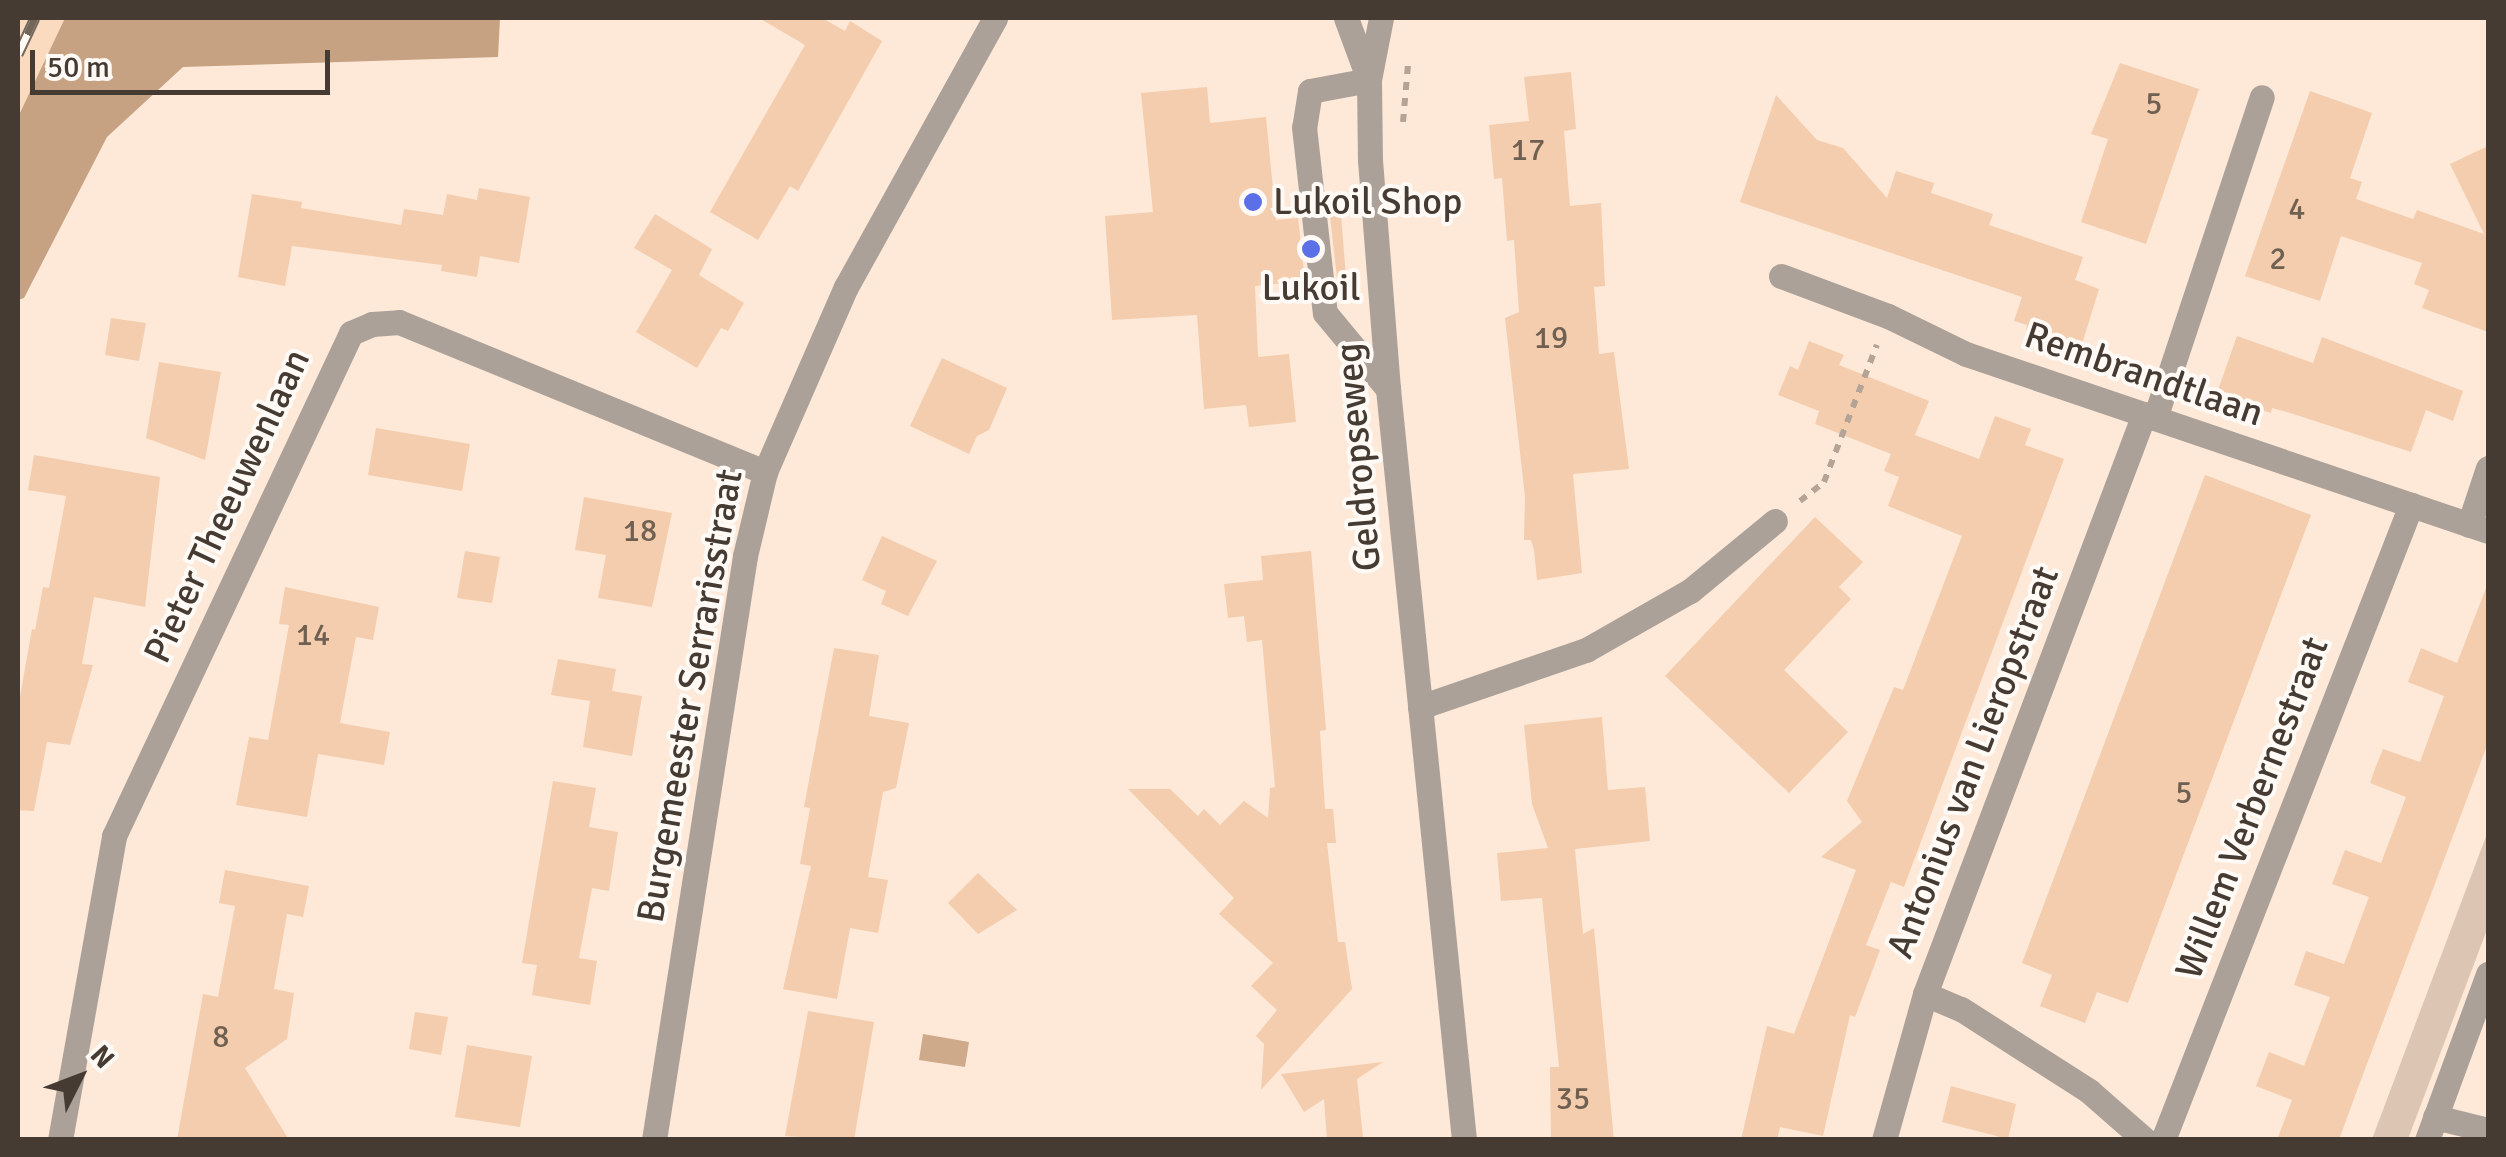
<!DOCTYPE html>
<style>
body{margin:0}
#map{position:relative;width:2506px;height:1157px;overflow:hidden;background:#fee9d8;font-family:Signika,sans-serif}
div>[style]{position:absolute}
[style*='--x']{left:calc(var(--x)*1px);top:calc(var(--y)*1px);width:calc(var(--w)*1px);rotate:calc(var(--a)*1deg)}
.built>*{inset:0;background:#fbdbc0}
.green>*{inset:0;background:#dcc6b3}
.forest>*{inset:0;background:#c6a283}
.water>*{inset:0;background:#cea98a}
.building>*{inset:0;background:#f3cdad}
.path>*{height:6px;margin-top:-3px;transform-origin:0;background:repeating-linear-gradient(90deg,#b5a496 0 8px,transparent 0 16px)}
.minor>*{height:25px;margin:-12.5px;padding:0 12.5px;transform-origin:12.5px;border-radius:12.5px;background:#aca198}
.rail>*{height:11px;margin-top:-5.5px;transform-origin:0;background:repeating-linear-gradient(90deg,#fffaf5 0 22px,#73675c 0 44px);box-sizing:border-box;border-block:2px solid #73675c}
.dots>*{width:28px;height:28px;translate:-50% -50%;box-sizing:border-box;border:5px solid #fffaf5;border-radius:50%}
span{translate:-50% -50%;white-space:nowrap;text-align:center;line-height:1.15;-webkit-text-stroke:8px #fffaf5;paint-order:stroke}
.number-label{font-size:32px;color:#706051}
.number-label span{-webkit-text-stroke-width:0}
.poi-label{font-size:38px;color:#453b32}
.left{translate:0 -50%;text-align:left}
.street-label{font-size:38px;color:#453b32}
.frame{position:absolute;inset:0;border:20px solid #453b32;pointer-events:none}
.north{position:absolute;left:30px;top:1027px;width:100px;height:100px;-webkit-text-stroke:8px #fffaf5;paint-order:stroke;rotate:48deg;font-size:28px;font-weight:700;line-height:40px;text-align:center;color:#453b32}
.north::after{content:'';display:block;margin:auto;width:35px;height:45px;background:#453b32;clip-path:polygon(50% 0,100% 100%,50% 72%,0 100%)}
.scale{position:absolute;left:30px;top:50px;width:300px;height:45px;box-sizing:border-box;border:5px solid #453b32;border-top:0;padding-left:12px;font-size:30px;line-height:35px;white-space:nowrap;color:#453b32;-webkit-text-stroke:8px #fffaf5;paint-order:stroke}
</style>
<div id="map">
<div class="built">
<div style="clip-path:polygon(18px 18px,65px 18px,18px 117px)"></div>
</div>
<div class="green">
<div style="clip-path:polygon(2488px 831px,2488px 927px,2408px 1139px,2372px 1139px)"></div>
</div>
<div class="forest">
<div style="clip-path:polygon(65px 18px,500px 18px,498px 57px,183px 67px,107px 137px,24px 298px,18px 300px,18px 117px)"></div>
</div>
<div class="water">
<div style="clip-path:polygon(923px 1034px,969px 1042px,965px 1067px,919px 1060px)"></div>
</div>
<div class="building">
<div style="clip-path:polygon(759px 18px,822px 18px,845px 31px,850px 21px,882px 41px,798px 191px,790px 186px,758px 240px,710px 212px,805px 45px)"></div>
<div style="clip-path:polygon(2120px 63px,2199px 89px,2146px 244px,2081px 222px,2108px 139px,2091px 134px)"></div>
<div style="clip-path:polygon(1571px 72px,1576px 129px,1564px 131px,1570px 206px,1601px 203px,1605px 286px,1594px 287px,1599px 354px,1614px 352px,1629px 469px,1573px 474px,1582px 573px,1537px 580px,1534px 550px,1531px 540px,1524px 540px,1525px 497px,1505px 318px,1519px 312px,1514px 240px,1507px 241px,1502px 178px,1494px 179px,1489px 125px,1529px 121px,1524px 77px)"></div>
<div style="clip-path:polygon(1207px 87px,1210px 123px,1266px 117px,1276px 220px,1298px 218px,1305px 281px,1255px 286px,1258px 357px,1289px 354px,1296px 422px,1249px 427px,1246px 405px,1204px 409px,1197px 315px,1112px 320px,1105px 216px,1153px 212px,1141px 93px)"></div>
<div style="clip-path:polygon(2310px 91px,2372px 113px,2350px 178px,2362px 182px,2356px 199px,2413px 219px,2417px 210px,2484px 234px,2450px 164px,2488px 146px,2488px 332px,2422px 308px,2429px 290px,2414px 284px,2422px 263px,2341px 236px,2320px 301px,2245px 276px)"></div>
<div style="clip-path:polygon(1776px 95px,1817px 140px,1843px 148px,1887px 198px,1896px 171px,1934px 183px,1931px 193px,1993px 214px,1989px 225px,2083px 257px,2075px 280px,2099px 289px,2082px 344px,2068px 339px,2066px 344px,2026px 331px,2027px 325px,2014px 321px,2022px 297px,1740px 202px)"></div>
<div style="clip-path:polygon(479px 188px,530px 197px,519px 263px,480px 256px,477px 277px,441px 271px,442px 265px,292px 246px,285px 286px,238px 277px,252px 194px,302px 202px,301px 208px,401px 225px,404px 209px,443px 215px,447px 194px,477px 200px)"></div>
<div style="clip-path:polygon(655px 214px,712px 249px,699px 275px,744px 303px,728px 331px,721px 328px,697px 368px,636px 332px,672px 270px,634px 248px)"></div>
<div style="clip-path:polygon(1341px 215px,1346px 277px,1337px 278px,1330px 216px)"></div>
<div style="clip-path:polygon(111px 318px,146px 323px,139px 361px,105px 355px)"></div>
<div style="clip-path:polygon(2237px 336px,2313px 363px,2322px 337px,2463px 391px,2453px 421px,2426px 410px,2411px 452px,2287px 412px,2272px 408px,2271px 413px,2230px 400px,2232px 394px,2218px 390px)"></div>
<div style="clip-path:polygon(1809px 341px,1844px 355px,1839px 365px,1929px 401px,1915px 435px,1979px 459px,1995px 416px,2031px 429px,2025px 445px,2064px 459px,1904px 887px,1891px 882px,1866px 945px,1880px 950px,1855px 1017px,1850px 1015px,1823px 1136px,1780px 1127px,1777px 1140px,1741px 1140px,1767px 1026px,1794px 1034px,1856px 870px,1821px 857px,1862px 822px,1847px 801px,1894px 687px,1903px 690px,1962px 536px,1888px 506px,1899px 477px,1884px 471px,1891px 454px,1815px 424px,1819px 411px,1778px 395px,1790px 366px,1798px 370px)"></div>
<div style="clip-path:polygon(942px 358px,1007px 388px,989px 430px,977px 436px,969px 454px,910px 426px)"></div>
<div style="clip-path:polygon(159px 362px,221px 372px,205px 460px,146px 438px)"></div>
<div style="clip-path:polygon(376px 428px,470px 444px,462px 491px,368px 475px)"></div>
<div style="clip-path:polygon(34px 455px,160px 477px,145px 607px,94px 597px,82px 664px,93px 665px,70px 745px,47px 742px,34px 811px,18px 810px,18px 708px,32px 629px,35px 630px,43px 587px,49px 588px,66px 496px,28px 490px)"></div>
<div style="clip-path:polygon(2205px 475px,2311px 515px,2128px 1003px,2097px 992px,2085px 1023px,2040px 1006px,2052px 975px,2022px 963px)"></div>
<div style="clip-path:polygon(584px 497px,672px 513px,652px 607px,598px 598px,606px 555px,575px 550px)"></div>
<div style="clip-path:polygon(1815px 517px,1863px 562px,1839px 587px,1851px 599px,1784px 670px,1848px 732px,1789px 793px,1665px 676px)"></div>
<div style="clip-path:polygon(882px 536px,937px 561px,908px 616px,881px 604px,886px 591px,862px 580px)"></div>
<div style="clip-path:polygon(465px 551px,500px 557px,492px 603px,457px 598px)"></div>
<div style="clip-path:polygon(1311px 551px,1326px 730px,1320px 731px,1325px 809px,1333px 809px,1336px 843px,1327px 843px,1338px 942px,1345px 942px,1352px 989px,1261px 1090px,1264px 1044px,1256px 1036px,1277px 1010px,1251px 986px,1273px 963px,1219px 914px,1234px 898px,1128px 789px,1170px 789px,1198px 816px,1204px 809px,1220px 825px,1244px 801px,1268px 818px,1270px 788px,1275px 787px,1262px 640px,1247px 642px,1244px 616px,1228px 618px,1224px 584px,1263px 580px,1261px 556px)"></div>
<div style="clip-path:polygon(285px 587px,379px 607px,373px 640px,356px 637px,340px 723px,390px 732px,384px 765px,318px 754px,307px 817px,236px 805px,249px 737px,268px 740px,289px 625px,279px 624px)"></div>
<div style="clip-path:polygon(2486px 588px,2488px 743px,2356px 1093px,2339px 1140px,2277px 1140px,2292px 1100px,2256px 1086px,2269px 1052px,2304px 1066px,2330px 997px,2294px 985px,2306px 951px,2344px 964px,2369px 897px,2332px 884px,2345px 850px,2381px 863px,2406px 797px,2370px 783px,2376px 766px,2383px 749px,2420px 762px,2444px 696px,2408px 682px,2421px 648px,2457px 663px)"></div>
<div style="clip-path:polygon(834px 648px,879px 655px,869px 716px,909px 723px,896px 788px,883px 792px,868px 877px,888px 880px,878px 933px,850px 928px,837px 999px,783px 989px,811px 866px,800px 864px,810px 808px,804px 807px)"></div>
<div style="clip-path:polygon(558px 659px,616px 669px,612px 691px,642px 696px,632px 756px,583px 747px,590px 701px,551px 695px)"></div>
<div style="clip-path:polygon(1602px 717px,1608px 790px,1645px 787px,1650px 841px,1575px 849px,1583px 934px,1594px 928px,1614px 1140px,1551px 1140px,1550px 1067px,1559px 1067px,1542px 898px,1501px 901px,1497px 853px,1548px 848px,1532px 804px,1524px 725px)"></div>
<div style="clip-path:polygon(553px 781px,596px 788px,589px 827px,618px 832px,609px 891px,592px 888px,579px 958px,597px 961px,590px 1005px,532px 995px,537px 965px,522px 963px)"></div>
<div style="clip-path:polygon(225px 870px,309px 886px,303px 917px,287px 914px,274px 989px,294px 993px,287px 1039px,245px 1068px,289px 1140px,177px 1140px,203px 994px,218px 997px,235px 906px,219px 903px)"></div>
<div style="clip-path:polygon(978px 873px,1017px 910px,978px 934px,948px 903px)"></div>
<div style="clip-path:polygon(808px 1011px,874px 1022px,854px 1140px,785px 1136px)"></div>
<div style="clip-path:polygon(415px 1012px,448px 1017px,441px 1055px,409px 1049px)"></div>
<div style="clip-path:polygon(467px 1045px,532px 1056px,520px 1127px,455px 1117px)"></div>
<div style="clip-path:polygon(1383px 1062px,1357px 1079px,1363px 1137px,1327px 1140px,1324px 1099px,1304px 1112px,1281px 1074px)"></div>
<div style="clip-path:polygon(1951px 1086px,2016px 1104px,2008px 1139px,1942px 1122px)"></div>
</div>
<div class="path">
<div style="--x:1403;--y:122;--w:57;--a:-85"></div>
<div style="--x:1800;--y:501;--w:31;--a:-38"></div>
<div style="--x:1824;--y:482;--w:147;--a:-68.9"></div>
</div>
<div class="minor">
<div style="--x:1346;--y:18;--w:66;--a:69.6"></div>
<div style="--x:1381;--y:18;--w:63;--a:101"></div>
<div style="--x:1369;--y:80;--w:80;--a:89.3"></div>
<div style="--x:1370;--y:160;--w:230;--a:85.5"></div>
<div style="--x:1388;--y:389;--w:755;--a:84.22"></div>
<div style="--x:1369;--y:80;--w:60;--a:169.4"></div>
<div style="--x:1310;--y:91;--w:36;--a:99"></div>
<div style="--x:1304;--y:127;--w:187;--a:83.6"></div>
<div style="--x:1325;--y:313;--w:99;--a:50.3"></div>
<div style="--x:1781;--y:276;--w:114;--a:20.5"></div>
<div style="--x:1888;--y:316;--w:87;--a:26"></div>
<div style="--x:1966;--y:354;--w:551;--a:18.73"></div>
<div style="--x:2155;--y:418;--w:338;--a:-71.6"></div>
<div style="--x:2469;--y:525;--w:60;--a:-71.6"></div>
<div style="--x:1420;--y:707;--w:176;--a:-19"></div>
<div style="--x:1586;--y:650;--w:120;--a:-29.6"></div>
<div style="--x:1690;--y:591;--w:110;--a:-39.5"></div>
<div style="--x:1925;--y:994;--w:39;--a:23"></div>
<div style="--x:1961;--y:1009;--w:152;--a:32.6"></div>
<div style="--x:2089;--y:1091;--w:74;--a:41.2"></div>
<div style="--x:2435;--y:1117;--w:55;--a:13.8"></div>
<div style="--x:60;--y:1140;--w:309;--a:-79.9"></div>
<div style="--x:114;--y:836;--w:556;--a:-64.77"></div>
<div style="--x:351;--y:333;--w:23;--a:-23"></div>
<div style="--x:372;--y:324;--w:27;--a:-4"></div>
<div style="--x:399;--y:322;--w:396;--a:22.3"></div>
<div style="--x:654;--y:1140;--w:591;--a:-81.14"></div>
<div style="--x:745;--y:556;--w:86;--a:-76.6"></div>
<div style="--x:765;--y:472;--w:202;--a:-66.4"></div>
<div style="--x:846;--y:287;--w:308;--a:-61"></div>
<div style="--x:1884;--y:1140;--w:152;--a:-74.3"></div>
<div style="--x:1925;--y:994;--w:620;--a:-69.31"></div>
<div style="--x:2163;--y:1140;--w:682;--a:-68.67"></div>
<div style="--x:2427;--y:1140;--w:177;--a:-69.8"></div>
</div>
<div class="rail">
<div style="--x:18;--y:54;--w:40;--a:-65"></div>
</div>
<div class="dots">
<div style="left:1253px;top:202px;background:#5b70e6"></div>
<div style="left:1311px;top:249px;background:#5b70e6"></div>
</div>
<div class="number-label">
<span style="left:2154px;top:104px">5</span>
<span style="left:1528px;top:150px">17</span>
<span style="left:2297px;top:209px">4</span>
<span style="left:2278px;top:259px">2</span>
<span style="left:1551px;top:338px">19</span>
<span style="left:640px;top:531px">18</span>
<span style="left:313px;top:635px">14</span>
<span style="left:2184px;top:793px">5</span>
<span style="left:221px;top:1037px">8</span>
<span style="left:1573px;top:1099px">35</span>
</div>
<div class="poi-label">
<span class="left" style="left:1273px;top:202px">Lukoil Shop</span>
<span style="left:1311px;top:288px">Lukoil</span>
</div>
<div class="street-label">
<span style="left:2144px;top:374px;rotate:19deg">Rembrandtlaan</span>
<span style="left:1358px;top:457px;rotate:-95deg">Geldropseweg</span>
<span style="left:227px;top:506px;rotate:-65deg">Pieter Theeuwenlaan</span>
<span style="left:690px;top:696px;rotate:-80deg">Burgemeester Serrarisstraat</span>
<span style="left:1973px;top:762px;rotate:-69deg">Antonius van Lieropstraat</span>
<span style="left:2252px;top:808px;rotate:-69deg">Willem Verbernestraat</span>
</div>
<div class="frame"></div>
<div class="north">N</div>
<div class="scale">50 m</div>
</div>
